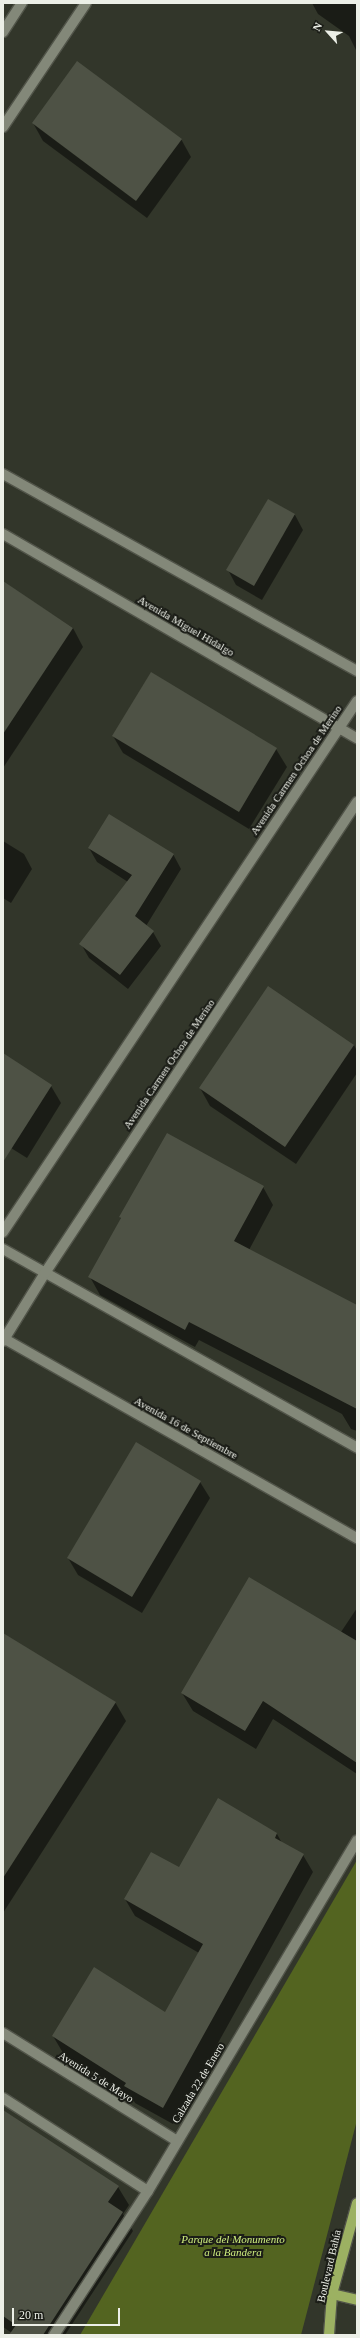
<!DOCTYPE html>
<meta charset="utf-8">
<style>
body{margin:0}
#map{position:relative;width:360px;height:2338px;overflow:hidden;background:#32362a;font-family:Georgia,serif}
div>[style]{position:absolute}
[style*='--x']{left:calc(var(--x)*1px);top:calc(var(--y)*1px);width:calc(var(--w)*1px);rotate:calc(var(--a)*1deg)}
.green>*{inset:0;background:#536420}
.shadow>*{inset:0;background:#0007}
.building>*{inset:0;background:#4e5245}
.roads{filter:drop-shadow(1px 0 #515449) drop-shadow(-1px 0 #515449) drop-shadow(0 1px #515449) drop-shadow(0 -1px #515449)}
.minor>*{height:10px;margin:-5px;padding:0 5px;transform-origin:5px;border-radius:5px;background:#838879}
.major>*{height:10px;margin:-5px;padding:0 5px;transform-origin:5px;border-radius:5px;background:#9cb162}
span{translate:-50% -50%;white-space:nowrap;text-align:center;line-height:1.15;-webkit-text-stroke:4px #1b1d17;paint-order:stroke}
.street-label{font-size:11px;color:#ecefe7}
.park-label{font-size:11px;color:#cfee7f;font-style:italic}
.frame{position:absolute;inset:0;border:4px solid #ecefe7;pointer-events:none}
.north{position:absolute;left:308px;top:12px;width:40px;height:40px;-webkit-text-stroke:3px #1b1d17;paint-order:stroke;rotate:297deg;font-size:11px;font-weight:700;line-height:16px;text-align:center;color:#ecefe7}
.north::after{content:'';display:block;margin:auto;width:14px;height:18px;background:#ecefe7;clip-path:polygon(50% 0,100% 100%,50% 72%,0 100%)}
.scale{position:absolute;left:12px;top:2308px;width:108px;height:18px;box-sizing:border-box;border:2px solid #ecefe7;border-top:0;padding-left:5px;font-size:12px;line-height:14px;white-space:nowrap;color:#ecefe7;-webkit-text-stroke:3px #1b1d17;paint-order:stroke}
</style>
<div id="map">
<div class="green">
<div style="clip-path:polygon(357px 1860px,357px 2120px,301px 2335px,80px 2335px)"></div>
</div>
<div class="shadow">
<div style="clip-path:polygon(312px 3px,357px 3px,357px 52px,349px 36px,318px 14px)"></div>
<div style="clip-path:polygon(33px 123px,181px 139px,191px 157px,147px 218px,43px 141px)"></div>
<div style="clip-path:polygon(269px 500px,295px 515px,303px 530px,262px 600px,236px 585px,228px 570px)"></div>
<div style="clip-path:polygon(3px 582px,73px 628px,83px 647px,3px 768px)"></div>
<div style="clip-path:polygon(151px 673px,276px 749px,287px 767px,249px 829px,123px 753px,113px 736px)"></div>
<div style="clip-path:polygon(3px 841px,24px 854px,32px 869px,11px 903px,3px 898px)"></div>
<div style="clip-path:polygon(89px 848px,173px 854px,181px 869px,146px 926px,153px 932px,161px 946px,128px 989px,89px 958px,81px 944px,128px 882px,97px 862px)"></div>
<div style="clip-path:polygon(354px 1045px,357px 1051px,357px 1073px,296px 1164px,210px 1106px,200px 1088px)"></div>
<div style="clip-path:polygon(3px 1055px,51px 1086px,61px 1103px,27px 1158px,3px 1143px)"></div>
<div style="clip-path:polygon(263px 1187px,273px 1205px,249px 1250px,357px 1306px,357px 1431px,351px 1429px,342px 1414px,199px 1340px,195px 1347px,100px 1295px,90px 1277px,121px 1219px,120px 1217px)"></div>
<div style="clip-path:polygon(200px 1482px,210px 1498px,142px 1613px,78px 1575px,68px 1558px)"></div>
<div style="clip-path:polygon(357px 1608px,357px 1774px,273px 1719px,256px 1749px,193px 1711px,182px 1693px,341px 1632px)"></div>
<div style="clip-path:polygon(3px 1634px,115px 1702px,126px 1721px,3px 1913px)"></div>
<div style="clip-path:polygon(277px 1834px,282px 1843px,303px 1855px,313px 1872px,173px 2124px,135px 2103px,131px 2096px,63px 2053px,53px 2036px,166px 2013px,199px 1953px,135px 1916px,125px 1899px,179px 1869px)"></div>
<div style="clip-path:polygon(3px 2112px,118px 2187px,129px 2205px,123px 2214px,133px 2231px,65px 2335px,15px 2335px,3px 2327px)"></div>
</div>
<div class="building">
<div style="clip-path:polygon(77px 61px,182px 139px,136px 201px,32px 123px)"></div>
<div style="clip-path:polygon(268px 499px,295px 514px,254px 586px,226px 570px)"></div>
<div style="clip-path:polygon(3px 581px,73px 628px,3px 734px)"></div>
<div style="clip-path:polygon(151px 672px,277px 748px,239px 812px,112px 736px)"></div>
<div style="clip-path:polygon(109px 814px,174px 854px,135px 916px,154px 931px,120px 975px,79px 944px,132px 875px,88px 848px)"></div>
<div style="clip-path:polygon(268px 986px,354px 1045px,285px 1147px,199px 1088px)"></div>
<div style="clip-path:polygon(3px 1053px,52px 1085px,3px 1162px)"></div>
<div style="clip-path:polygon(167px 1133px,264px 1186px,234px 1241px,357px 1305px,357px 1409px,189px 1322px,185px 1330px,88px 1277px,121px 1218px,119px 1217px)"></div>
<div style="clip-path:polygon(136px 1442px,201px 1481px,132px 1597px,67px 1558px)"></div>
<div style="clip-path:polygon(249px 1577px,357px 1641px,357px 1763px,263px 1701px,245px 1731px,181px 1693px)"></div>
<div style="clip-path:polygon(3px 1633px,116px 1702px,3px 1878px)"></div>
<div style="clip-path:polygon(218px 1798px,277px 1833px,275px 1838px,304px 1854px,163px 2108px,124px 2086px,126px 2083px,52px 2036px,94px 1967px,165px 2012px,203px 1944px,124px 1899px,151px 1852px,179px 1867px)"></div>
<div style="clip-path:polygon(3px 2110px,119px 2186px,108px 2202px,123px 2212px,43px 2335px,9px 2335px,16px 2325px,3px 2316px)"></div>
</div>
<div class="roads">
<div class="minor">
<div style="--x:3;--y:32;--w:35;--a:-57"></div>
<div style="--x:3;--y:127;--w:149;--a:-56.2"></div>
<div style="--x:3;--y:474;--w:405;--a:29.1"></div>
<div style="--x:3;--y:534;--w:409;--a:30"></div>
<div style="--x:3;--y:1232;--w:638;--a:-56.31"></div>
<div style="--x:3;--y:1249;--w:406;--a:29.3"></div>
<div style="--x:3;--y:1338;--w:407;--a:29.5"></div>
<div style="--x:3;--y:1341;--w:80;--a:-58.3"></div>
<div style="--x:45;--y:1273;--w:565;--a:-56.48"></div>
<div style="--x:3;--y:2033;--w:205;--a:31.8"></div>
<div style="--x:3;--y:2098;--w:172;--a:32.7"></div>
<div style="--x:54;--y:2335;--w:172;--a:-56.9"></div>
<div style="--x:148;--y:2191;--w:408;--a:-59.2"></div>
</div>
<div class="major">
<div style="--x:332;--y:2294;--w:26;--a:13"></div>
<div style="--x:329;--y:2335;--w:41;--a:-85.8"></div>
<div style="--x:332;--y:2294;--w:94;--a:-74.6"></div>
</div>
</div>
<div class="street-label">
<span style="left:186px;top:626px;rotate:30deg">Avenida Miguel Hidalgo</span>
<span style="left:296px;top:770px;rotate:-56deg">Avenida Carmen Ochoa de Merino</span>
<span style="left:169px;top:1064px;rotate:-56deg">Avenida Carmen Ochoa de Merino</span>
<span style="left:186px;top:1428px;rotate:29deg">Avenida 16 de Septiembre</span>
<span style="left:96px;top:2077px;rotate:32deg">Avenida 5 de Mayo</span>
<span style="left:198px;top:2083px;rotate:-59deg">Calzada 22 de Enero</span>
<span style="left:329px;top:2266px;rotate:-77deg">Boulevard Bahía</span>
</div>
<div class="park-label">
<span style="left:233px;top:2246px">Parque del Monumento<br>a la Bandera</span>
</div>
<div class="frame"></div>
<div class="north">N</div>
<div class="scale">20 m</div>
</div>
